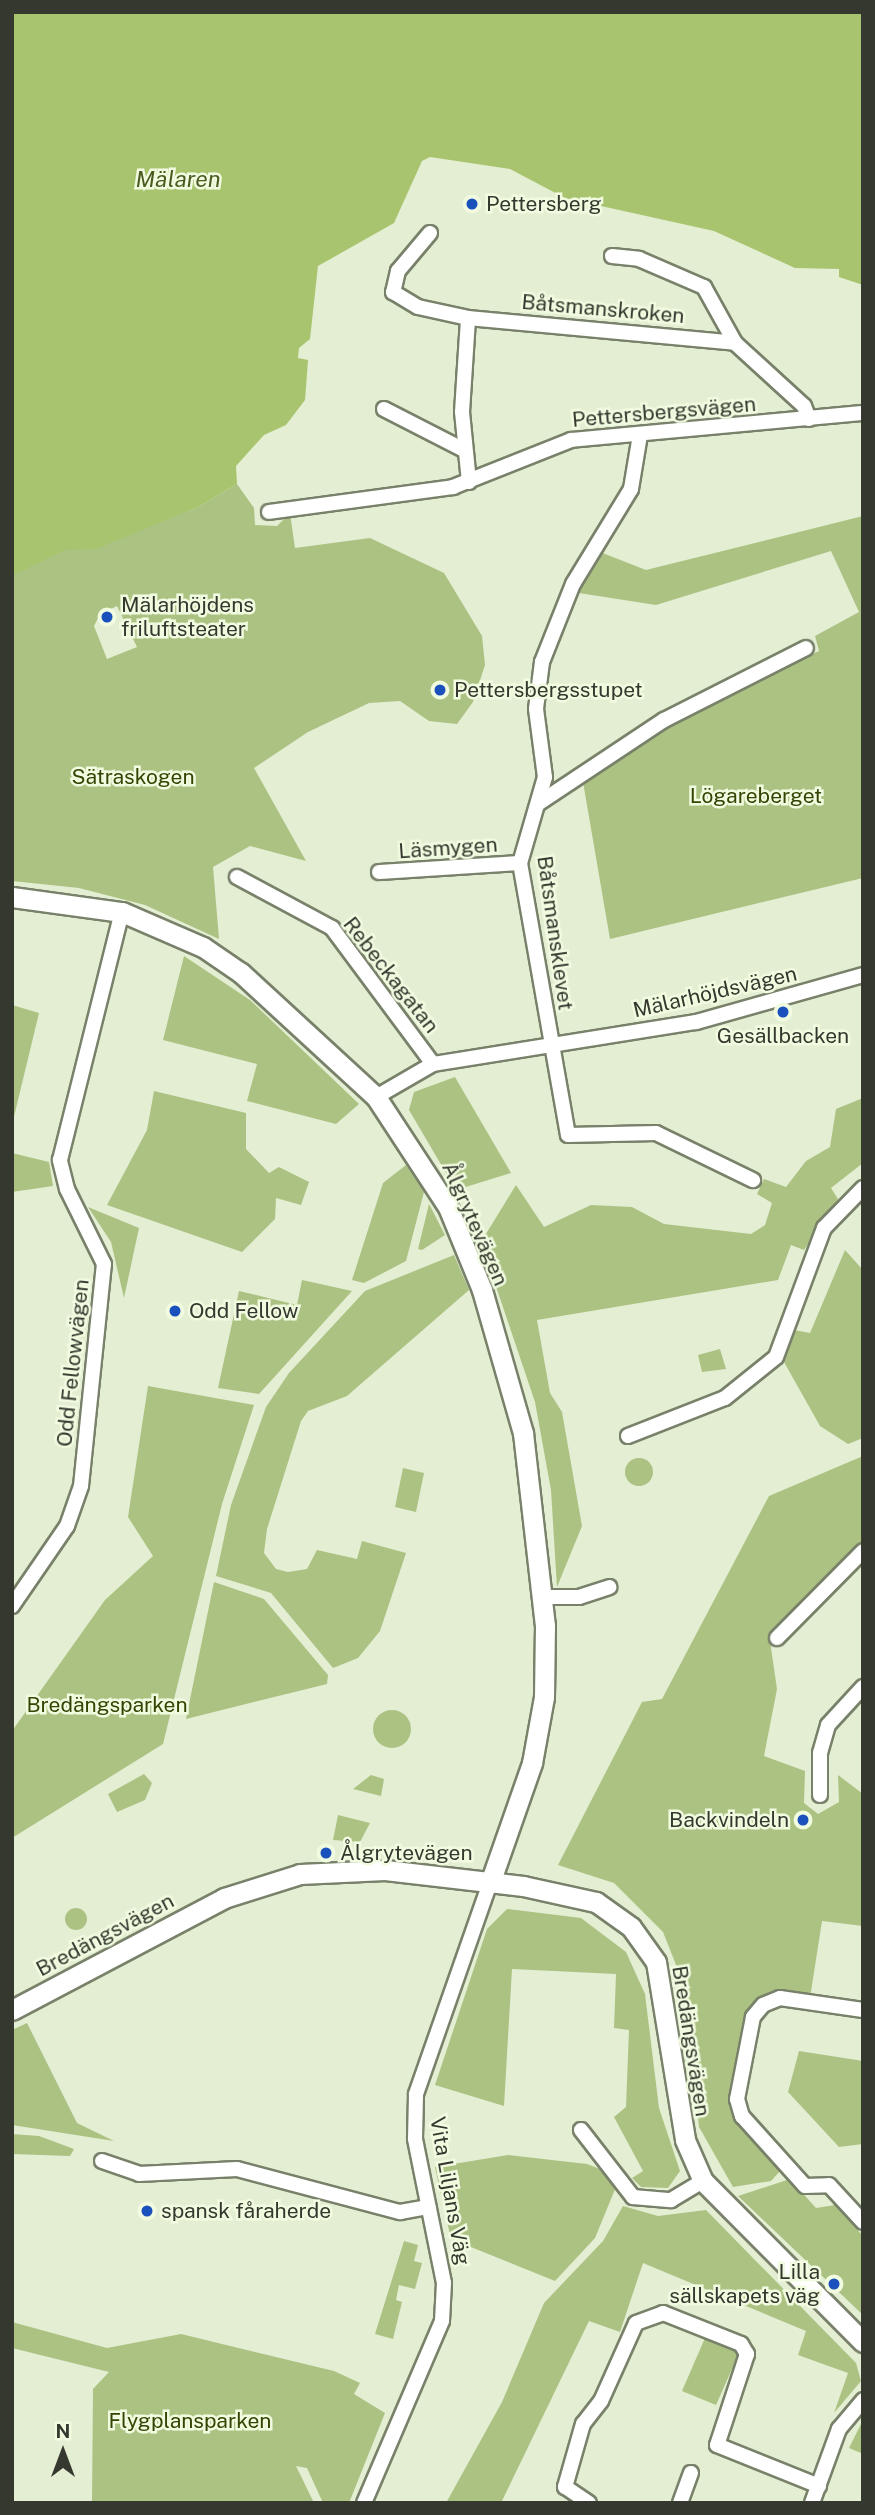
<!DOCTYPE html>
<meta charset="utf-8">
<style>
body{margin:0}
#map{position:relative;width:875px;height:2515px;overflow:hidden;background:#e4eed3;font-family:"Public Sans",sans-serif}
div>[style]{position:absolute}
[style*='--x']{left:calc(var(--x)*1px);top:calc(var(--y)*1px);width:calc(var(--w)*1px);rotate:calc(var(--a)*1deg)}
.green>*{inset:0;background:#acc283}
.round{border-radius:50%}
.water>*{inset:0;background:#a8c46e}
.roads{filter:drop-shadow(2px 0 #788169) drop-shadow(-2px 0 #788169) drop-shadow(0 2px #788169) drop-shadow(0 -2px #788169)}
.street>*{height:14px;margin:-7px;padding:0 7px;transform-origin:7px;border-radius:7px;background:#fff}
.secondary>*{height:19px;margin:-9.5px;padding:0 9.5px;transform-origin:9.5px;border-radius:9.5px;background:#fff}
.dots>*{width:19px;height:19px;translate:-50% -50%;box-sizing:border-box;border:4px solid #f1fbe0;border-radius:50%}
span{translate:-50% -50%;white-space:nowrap;text-align:center;line-height:1.15;-webkit-text-stroke:5px #f1fbe0;paint-order:stroke}
.poi-label{font-size:21px;color:#35382e}
.left{translate:0 -50%;text-align:left}
.right{translate:-100% -50%;text-align:right}
.street-label{font-size:21px;color:#35382e}
.park-label{font-size:21px;color:#344402}
.water-label{font-size:23px;color:#495b1e;font-style:italic}
.frame{position:absolute;inset:0;border:14px solid #35382e;pointer-events:none}
.north{position:absolute;left:28px;top:2417px;width:70px;height:70px;-webkit-text-stroke:5px #f1fbe0;paint-order:stroke;rotate:0deg;font-size:19px;font-weight:700;line-height:28px;text-align:center;color:#35382e}
.north::after{content:'';display:block;margin:auto;width:24px;height:32px;background:#35382e;clip-path:polygon(50% 0,100% 100%,50% 72%,0 100%)}
</style>
<div id="map">
<div class="green">
<div style="clip-path:polygon(evenodd,12px 404px,102px 545px,198px 507px,237px 484px,254px 508px,255px 525px,277px 526px,290px 513px,295px 548px,370px 538px,444px 573px,482px 636px,485px 665px,473px 702px,457px 724px,429px 721px,400px 701px,369px 703px,308px 732px,254px 768px,306px 861px,250px 846px,213px 867px,219px 939px,145px 905px,79px 888px,12px 881px,12px 404px,117px 606px,137px 647px,107px 659px,94px 626px,100px 614px,117px 606px)"></div>
<div style="clip-path:polygon(863px 516px,863px 878px,610px 939px,583px 782px,663px 727px,819px 651px,815px 636px,859px 612px,831px 551px,656px 605px,579px 593px,600px 552px,646px 570px)"></div>
<div style="clip-path:polygon(184px 956px,250px 1000px,359px 1104px,336px 1124px,247px 1101px,257px 1064px,163px 1040px)"></div>
<div style="clip-path:polygon(12px 1005px,39px 1013px,12px 1125px)"></div>
<div style="clip-path:polygon(455px 1077px,511px 1173px,456px 1190px,409px 1110px,414px 1092px)"></div>
<div style="clip-path:polygon(154px 1091px,246px 1113px,246px 1149px,269px 1173px,279px 1167px,309px 1182px,301px 1205px,276px 1198px,275px 1219px,242px 1252px,107px 1205px,147px 1130px)"></div>
<div style="clip-path:polygon(863px 1098px,863px 1163px,831px 1188px,838px 1199px,804px 1250px,791px 1245px,778px 1280px,537px 1320px,550px 1393px,562px 1412px,582px 1526px,557px 1587px,551px 1490px,535px 1402px,481px 1242px,516px 1185px,544px 1227px,591px 1205px,632px 1207px,664px 1224px,751px 1234px,765px 1225px,772px 1203px,757px 1194px,764px 1179px,786px 1187px,806px 1161px,830px 1147px,836px 1109px)"></div>
<div style="clip-path:polygon(12px 1153px,49px 1162px,53px 1186px,12px 1192px)"></div>
<div style="clip-path:polygon(406px 1165px,424px 1192px,406px 1261px,364px 1283px,352px 1280px,383px 1183px)"></div>
<div style="clip-path:polygon(429px 1204px,445px 1235px,422px 1250px,418px 1249px)"></div>
<div style="clip-path:polygon(88px 1207px,139px 1228px,124px 1298px,111px 1242px)"></div>
<div style="clip-path:polygon(845px 1250px,863px 1270px,863px 1438px,848px 1444px,820px 1426px,784px 1362px,794px 1330px,810px 1333px)"></div>
<div style="clip-path:polygon(454px 1255px,469px 1290px,347px 1396px,308px 1411px,301px 1421px,267px 1529px,264px 1553px,276px 1569px,288px 1572px,307px 1569px,317px 1550px,357px 1559px,362px 1541px,406px 1553px,380px 1631px,358px 1658px,333px 1668px,271px 1593px,216px 1576px,231px 1505px,266px 1407px,289px 1373px,365px 1291px)"></div>
<div style="clip-path:polygon(302px 1280px,352px 1291px,259px 1394px,218px 1388px,239px 1291px,297px 1305px)"></div>
<div style="clip-path:polygon(720px 1349px,726px 1369px,702px 1372px,698px 1355px)"></div>
<div style="clip-path:polygon(148px 1386px,254px 1405px,222px 1504px,163px 1744px,12px 1838px,12px 1731px,105px 1600px,153px 1556px,128px 1517px)"></div>
<div style="clip-path:polygon(863px 1456px,863px 1542px,769px 1634px,777px 1689px,764px 1756px,805px 1771px,804px 1803px,818px 1814px,839px 1802px,838px 1775px,863px 1794px,863px 1926px,822px 1921px,810px 1998px,776px 1993px,747px 2011px,731px 2110px,781px 2170px,771px 2181px,733px 2187px,699px 2127px,684px 1985px,663px 1932px,614px 1883px,558px 1865px,642px 1702px,662px 1699px,769px 1496px)"></div>
<div class="round" style="left:625px;top:1458px;width:28px;height:28px"></div>
<div style="clip-path:polygon(403px 1468px,424px 1473px,416px 1512px,395px 1507px)"></div>
<div style="clip-path:polygon(214px 1582px,264px 1599px,328px 1675px,327px 1684px,186px 1719px)"></div>
<div class="round" style="left:373px;top:1710px;width:38px;height:38px"></div>
<div style="clip-path:polygon(144px 1774px,152px 1783px,145px 1800px,117px 1812px,108px 1794px)"></div>
<div style="clip-path:polygon(371px 1775px,384px 1779px,381px 1796px,353px 1789px)"></div>
<div style="clip-path:polygon(338px 1815px,370px 1823px,360px 1842px,333px 1840px)"></div>
<div class="round" style="left:65px;top:1908px;width:22px;height:22px"></div>
<div style="clip-path:polygon(507px 1909px,581px 1918px,626px 1952px,645px 1994px,659px 2108px,680px 2171px,668px 2188px,641px 2187px,632px 2178px,643px 2171px,614px 2117px,626px 2107px,629px 2030px,614px 2028px,616px 1974px,512px 1969px,504px 2106px,435px 2085px,487px 1929px)"></div>
<div style="clip-path:polygon(27px 2023px,77px 2123px,114px 2141px,12px 2125px,12px 2030px)"></div>
<div style="clip-path:polygon(799px 2051px,863px 2061px,863px 2144px,839px 2147px,788px 2092px)"></div>
<div style="clip-path:polygon(12px 2134px,39px 2136px,74px 2149px,70px 2156px,12px 2154px)"></div>
<div style="clip-path:polygon(508px 2155px,587px 2164px,605px 2171px,616px 2187px,595px 2238px,555px 2281px,451px 2239px,435px 2167px)"></div>
<div style="clip-path:polygon(790px 2179px,816px 2208px,835px 2205px,863px 2236px,863px 2315px,738px 2196px)"></div>
<div style="clip-path:polygon(623px 2206px,658px 2216px,706px 2210px,856px 2363px,861px 2381px,834px 2413px,848px 2373px,798px 2355px,806px 2331px,643px 2263px,620px 2332px,589px 2321px,501px 2503px,446px 2503px,502px 2402px,544px 2303px,603px 2241px)"></div>
<div style="clip-path:polygon(404px 2241px,418px 2245px,414px 2261px,422px 2263px,415px 2289px,399px 2285px,396px 2300px,402px 2302px,393px 2339px,375px 2334px)"></div>
<div style="clip-path:polygon(12px 2322px,107px 2348px,181px 2334px,334px 2371px,360px 2383px,354px 2394px,385px 2413px,349px 2503px,323px 2503px,307px 2468px,296px 2466px,314px 2503px,92px 2503px,93px 2389px,109px 2372px,12px 2348px)"></div>
<div style="clip-path:polygon(705px 2338px,739px 2353px,716px 2405px,682px 2391px)"></div>
<div style="clip-path:polygon(863px 2420px,863px 2454px,849px 2448px)"></div>
</div>
<div class="water">
<div style="clip-path:polygon(12px 12px,863px 12px,863px 285px,839px 277px,839px 269px,795px 268px,714px 231px,565px 198px,510px 169px,430px 157px,422px 161px,394px 223px,318px 266px,310px 339px,299px 348px,298px 358px,308px 360px,305px 400px,286px 425px,264px 435px,236px 466px,237px 484px,198px 507px,96px 549px,65px 550px,12px 576px)"></div>
</div>
<div class="roads">
<div class="street">
<div style="--x:430;--y:233;--w:50;--a:130.1"></div>
<div style="--x:398;--y:271;--w:22;--a:103"></div>
<div style="--x:393;--y:292;--w:29;--a:31"></div>
<div style="--x:418;--y:307;--w:51;--a:12.4"></div>
<div style="--x:612;--y:256;--w:27;--a:6"></div>
<div style="--x:639;--y:259;--w:71;--a:23.3"></div>
<div style="--x:704;--y:287;--w:64;--a:61"></div>
<div style="--x:384;--y:409;--w:90;--a:27.1"></div>
<div style="--x:640;--y:435;--w:55;--a:99.5"></div>
<div style="--x:631;--y:489;--w:111;--a:121.4"></div>
<div style="--x:573;--y:584;--w:84;--a:111.7"></div>
<div style="--x:542;--y:662;--w:47;--a:97.3"></div>
<div style="--x:536;--y:709;--w:69;--a:82.5"></div>
<div style="--x:545;--y:777;--w:90;--a:106.2"></div>
<div style="--x:520;--y:863;--w:276;--a:80"></div>
<div style="--x:568;--y:1135;--w:88;--a:-1.3"></div>
<div style="--x:656;--y:1133;--w:108;--a:25.9"></div>
<div style="--x:469;--y:482;--w:70;--a:-95.7"></div>
<div style="--x:462;--y:412;--w:94;--a:-86.3"></div>
<div style="--x:468;--y:318;--w:268;--a:5.3"></div>
<div style="--x:735;--y:343;--w:93;--a:42.4"></div>
<div style="--x:804;--y:406;--w:14;--a:69"></div>
<div style="--x:269;--y:512;--w:186;--a:-7.7"></div>
<div style="--x:453;--y:487;--w:127;--a:-21.7"></div>
<div style="--x:571;--y:440;--w:293;--a:-5.3"></div>
<div style="--x:539;--y:803;--w:150;--a:-33.6"></div>
<div style="--x:664;--y:720;--w:159;--a:-26.9"></div>
<div style="--x:379;--y:872;--w:141;--a:-3.7"></div>
<div style="--x:237;--y:877;--w:108;--a:28.2"></div>
<div style="--x:332;--y:928;--w:169;--a:53.4"></div>
<div style="--x:376;--y:1097;--w:66;--a:-30.1"></div>
<div style="--x:433;--y:1064;--w:266;--a:-9.1"></div>
<div style="--x:696;--y:1022;--w:173;--a:-15.7"></div>
<div style="--x:628;--y:1436;--w:104;--a:-21.4"></div>
<div style="--x:725;--y:1398;--w:65;--a:-38.8"></div>
<div style="--x:776;--y:1357;--w:138;--a:-69.6"></div>
<div style="--x:824;--y:1228;--w:56;--a:-45.7"></div>
<div style="--x:543;--y:1597;--w:36;--a:0"></div>
<div style="--x:579;--y:1597;--w:32;--a:-18"></div>
<div style="--x:12;--y:1606;--w:97;--a:-55.5"></div>
<div style="--x:67;--y:1526;--w:42;--a:-70.7"></div>
<div style="--x:81;--y:1486;--w:223;--a:-84.1"></div>
<div style="--x:104;--y:1264;--w:84;--a:-116.3"></div>
<div style="--x:67;--y:1189;--w:30;--a:-104"></div>
<div style="--x:60;--y:1160;--w:256;--a:-76"></div>
<div style="--x:777;--y:1638;--w:122;--a:-45.3"></div>
<div style="--x:820;--y:1795;--w:42;--a:-90"></div>
<div style="--x:820;--y:1753;--w:29;--a:-74"></div>
<div style="--x:828;--y:1725;--w:52;--a:-47.4"></div>
<div style="--x:863;--y:2010;--w:84;--a:-171.8"></div>
<div style="--x:780;--y:1998;--w:18;--a:158"></div>
<div style="--x:763;--y:2005;--w:16;--a:130"></div>
<div style="--x:753;--y:2017;--w:84;--a:101"></div>
<div style="--x:737;--y:2099;--w:18;--a:74"></div>
<div style="--x:742;--y:2116;--w:94;--a:48"></div>
<div style="--x:805;--y:2186;--w:24;--a:-2"></div>
<div style="--x:829;--y:2185;--w:50;--a:47.4"></div>
<div style="--x:581;--y:2130;--w:85;--a:52.2"></div>
<div style="--x:633;--y:2197;--w:38;--a:5"></div>
<div style="--x:671;--y:2200;--w:37;--a:-31"></div>
<div style="--x:102;--y:2161;--w:39;--a:19"></div>
<div style="--x:139;--y:2174;--w:98;--a:-2.9"></div>
<div style="--x:237;--y:2169;--w:169;--a:14.8"></div>
<div style="--x:400;--y:2212;--w:29;--a:-10"></div>
<div style="--x:364;--y:2503;--w:198;--a:-66.8"></div>
<div style="--x:442;--y:2321;--w:38;--a:-87"></div>
<div style="--x:444;--y:2283;--w:147;--a:-101.4"></div>
<div style="--x:415;--y:2139;--w:45;--a:-88.7"></div>
<div style="--x:416;--y:2094;--w:224;--a:-70.7"></div>
<div style="--x:589;--y:2503;--w:29;--a:-146"></div>
<div style="--x:565;--y:2487;--w:66;--a:-74.1"></div>
<div style="--x:583;--y:2424;--w:29;--a:-52"></div>
<div style="--x:601;--y:2401;--w:85;--a:-65.8"></div>
<div style="--x:636;--y:2323;--w:29;--a:-20"></div>
<div style="--x:663;--y:2313;--w:84;--a:21.7"></div>
<div style="--x:741;--y:2344;--w:12;--a:59"></div>
<div style="--x:747;--y:2354;--w:96;--a:108.2"></div>
<div style="--x:717;--y:2445;--w:110;--a:21.9"></div>
<div style="--x:680;--y:2503;--w:32;--a:-70"></div>
<div style="--x:812;--y:2503;--w:79;--a:-70"></div>
<div style="--x:839;--y:2429;--w:38;--a:-50"></div>
</div>
<div class="secondary">
<div style="--x:12;--y:897;--w:111;--a:7.8"></div>
<div style="--x:122;--y:912;--w:88;--a:23.4"></div>
<div style="--x:203;--y:947;--w:46;--a:34.4"></div>
<div style="--x:241;--y:973;--w:183;--a:42.6"></div>
<div style="--x:376;--y:1097;--w:131;--a:56.8"></div>
<div style="--x:448;--y:1207;--w:90;--a:67.7"></div>
<div style="--x:482;--y:1290;--w:149;--a:74"></div>
<div style="--x:523;--y:1433;--w:193;--a:83.5"></div>
<div style="--x:545;--y:1625;--w:72;--a:90.8"></div>
<div style="--x:544;--y:1697;--w:67;--a:100.3"></div>
<div style="--x:532;--y:1763;--w:127;--a:109.3"></div>
<div style="--x:12;--y:2010;--w:240;--a:-27.8"></div>
<div style="--x:224;--y:1898;--w:80;--a:-17.5"></div>
<div style="--x:300;--y:1874;--w:85;--a:-2.7"></div>
<div style="--x:385;--y:1870;--w:139;--a:6.6"></div>
<div style="--x:523;--y:1886;--w:75;--a:12.4"></div>
<div style="--x:596;--y:1902;--w:43;--a:35.5"></div>
<div style="--x:631;--y:1927;--w:43;--a:54.5"></div>
<div style="--x:656;--y:1962;--w:180;--a:80.7"></div>
<div style="--x:685;--y:2140;--w:45;--a:66.3"></div>
<div style="--x:703;--y:2181;--w:227;--a:45.2"></div>
</div>
</div>
<div class="dots">
<div style="left:472px;top:204px;background:#1a51bd"></div>
<div style="left:107px;top:617px;background:#1a51bd"></div>
<div style="left:440px;top:690px;background:#1a51bd"></div>
<div style="left:783px;top:1012px;background:#1a51bd"></div>
<div style="left:175px;top:1311px;background:#1a51bd"></div>
<div style="left:803px;top:1820px;background:#1a51bd"></div>
<div style="left:326px;top:1853px;background:#1a51bd"></div>
<div style="left:147px;top:2211px;background:#1a51bd"></div>
<div style="left:834px;top:2284px;background:#1a51bd"></div>
</div>
<div class="poi-label">
<span class="left" style="left:486px;top:204px">Pettersberg</span>
<span class="left" style="left:121px;top:617px">Mälarhöjdens<br>friluftsteater</span>
<span class="left" style="left:454px;top:690px">Pettersbergsstupet</span>
<span style="left:783px;top:1036px">Gesällbacken</span>
<span class="left" style="left:189px;top:1311px">Odd Fellow</span>
<span class="right" style="left:789px;top:1820px">Backvindeln</span>
<span class="left" style="left:340px;top:1853px">Ålgrytevägen</span>
<span class="left" style="left:161px;top:2211px">spansk fåraherde</span>
<span class="right" style="left:820px;top:2284px">Lilla<br>sällskapets väg</span>
</div>
<div class="street-label">
<span style="left:603px;top:309px;rotate:5deg">Båtsmanskroken</span>
<span style="left:664px;top:412px;rotate:-5deg">Pettersbergsvägen</span>
<span style="left:448px;top:848px;rotate:-4deg">Läsmygen</span>
<span style="left:555px;top:933px;rotate:82deg">Båtsmansklevet</span>
<span style="left:391px;top:975px;rotate:52deg">Rebeckagatan</span>
<span style="left:715px;top:992px;rotate:-13deg">Mälarhöjdsvägen</span>
<span style="left:475px;top:1224px;rotate:66deg">Ålgrytevägen</span>
<span style="left:73px;top:1363px;rotate:-84deg">Odd Fellowvägen</span>
<span style="left:105px;top:1935px;rotate:-28deg">Bredängsvägen</span>
<span style="left:691px;top:2041px;rotate:81deg">Bredängsvägen</span>
<span style="left:450px;top:2191px;rotate:80deg">Vita Liljans Väg</span>
</div>
<div class="park-label">
<span style="left:133px;top:777px">Sätraskogen</span>
<span style="left:756px;top:796px">Lögareberget</span>
<span style="left:107px;top:1705px">Bredängsparken</span>
<span style="left:190px;top:2421px">Flygplansparken</span>
</div>
<div class="water-label">
<span style="left:178px;top:179px">Mälaren</span>
</div>
<div class="frame"></div>
<div class="north">N</div>
</div>
